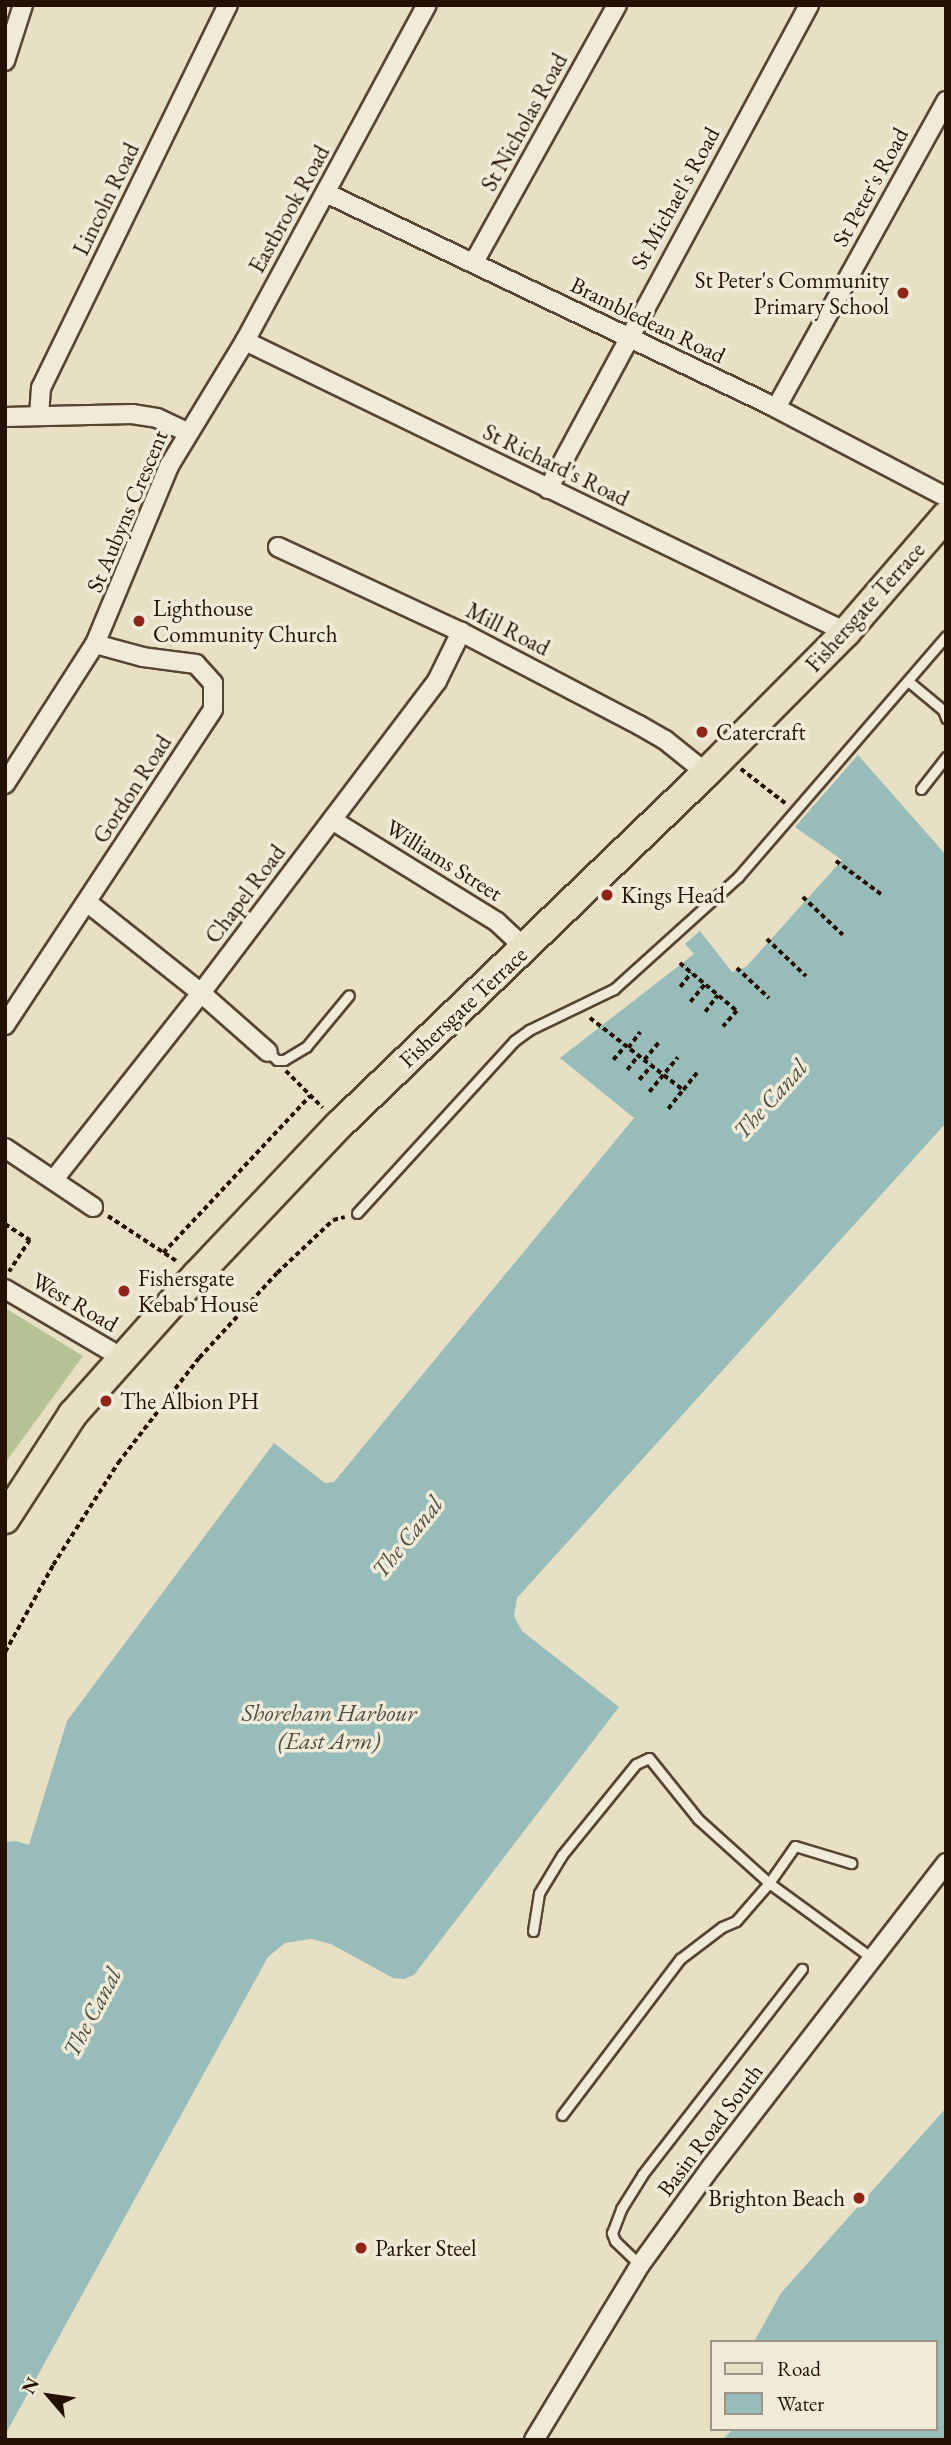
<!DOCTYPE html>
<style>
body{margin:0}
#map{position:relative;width:951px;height:2445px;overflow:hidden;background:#e8e0c5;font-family:"EB Garamond",serif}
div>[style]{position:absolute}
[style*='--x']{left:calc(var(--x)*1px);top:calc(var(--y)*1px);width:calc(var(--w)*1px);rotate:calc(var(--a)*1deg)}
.green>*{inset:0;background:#b6c294}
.water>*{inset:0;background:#98bcb9}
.path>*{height:3.5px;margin-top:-1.75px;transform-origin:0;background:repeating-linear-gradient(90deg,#251101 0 5px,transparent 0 8.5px)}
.roads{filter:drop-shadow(2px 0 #564532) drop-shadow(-2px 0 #564532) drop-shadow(0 2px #564532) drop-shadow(0 -2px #564532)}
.service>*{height:9px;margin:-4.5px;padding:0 4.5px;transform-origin:4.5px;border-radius:4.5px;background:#f0ebd9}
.minor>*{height:18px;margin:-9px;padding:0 9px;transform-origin:9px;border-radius:9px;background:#f0ebd9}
.primary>*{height:28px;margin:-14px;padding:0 14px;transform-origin:14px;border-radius:14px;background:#e8e0c5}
.dots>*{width:19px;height:19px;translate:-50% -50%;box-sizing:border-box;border:4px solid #f0ebd9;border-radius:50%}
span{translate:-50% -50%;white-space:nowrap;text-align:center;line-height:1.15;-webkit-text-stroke:7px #f0ebd9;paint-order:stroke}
.street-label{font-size:23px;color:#251101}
.poi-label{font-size:23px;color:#251101}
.right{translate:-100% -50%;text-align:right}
.left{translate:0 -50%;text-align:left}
.water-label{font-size:24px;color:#4d4d41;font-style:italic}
.frame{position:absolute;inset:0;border:7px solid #251101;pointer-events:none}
.legend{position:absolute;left:710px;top:2340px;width:228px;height:91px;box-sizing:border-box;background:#f0ebd9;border:2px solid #9f9483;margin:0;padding:9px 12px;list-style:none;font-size:21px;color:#251101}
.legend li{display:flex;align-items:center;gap:14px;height:35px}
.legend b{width:35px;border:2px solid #9f9483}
.north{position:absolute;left:14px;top:2361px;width:70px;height:70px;-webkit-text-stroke:5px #f0ebd9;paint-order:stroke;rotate:299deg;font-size:19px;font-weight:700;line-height:28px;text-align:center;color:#251101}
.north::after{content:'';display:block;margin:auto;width:24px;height:32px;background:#251101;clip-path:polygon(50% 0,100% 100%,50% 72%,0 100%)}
</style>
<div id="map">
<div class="green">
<div style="clip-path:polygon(5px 1308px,83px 1356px,5px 1463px)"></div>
</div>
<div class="water">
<div style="clip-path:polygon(858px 755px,946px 855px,946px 1123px,517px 1598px,514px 1616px,522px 1631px,619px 1707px,414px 1975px,404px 1979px,393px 1978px,331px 1944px,311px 1939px,285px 1943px,268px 1957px,5px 2435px,5px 1842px,16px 1841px,29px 1845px,67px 1721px,274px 1443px,325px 1483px,334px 1482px,634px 1118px,560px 1058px,694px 954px,685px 944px,700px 931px,732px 972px,746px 967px,842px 860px,795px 827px)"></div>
<div style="clip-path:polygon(946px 2108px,946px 2440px,722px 2440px,733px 2429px,935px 2429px,935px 2342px,754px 2342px,781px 2293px)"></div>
</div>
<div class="path">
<div style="--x:741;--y:769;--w:56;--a:37.7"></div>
<div style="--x:836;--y:861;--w:56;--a:36.3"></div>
<div style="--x:803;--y:897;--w:55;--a:43.5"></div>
<div style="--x:767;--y:939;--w:54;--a:43.5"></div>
<div style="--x:680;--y:963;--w:75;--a:40.1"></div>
<div style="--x:737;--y:1011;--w:21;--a:131"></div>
<div style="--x:737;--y:968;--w:44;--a:43.2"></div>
<div style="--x:680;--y:987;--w:18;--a:-52"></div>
<div style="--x:690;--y:1002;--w:23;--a:-50"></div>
<div style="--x:705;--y:1012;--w:21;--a:-53"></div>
<div style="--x:590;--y:1018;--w:118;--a:37.7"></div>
<div style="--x:683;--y:1090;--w:22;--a:-51"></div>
<div style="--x:628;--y:1048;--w:20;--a:-53"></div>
<div style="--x:613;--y:1060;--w:18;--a:-49"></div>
<div style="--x:644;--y:1060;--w:23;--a:-50"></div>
<div style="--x:627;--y:1070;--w:18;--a:-52"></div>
<div style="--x:286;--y:1071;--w:52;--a:45"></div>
<div style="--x:639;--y:1080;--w:18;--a:-49"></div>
<div style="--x:649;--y:1092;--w:45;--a:-50.4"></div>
<div style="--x:668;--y:1109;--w:24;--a:-52"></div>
<div style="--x:108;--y:1216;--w:84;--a:33.3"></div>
<div style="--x:5;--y:1224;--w:30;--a:33"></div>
<div style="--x:30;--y:1240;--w:38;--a:123"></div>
<div style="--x:163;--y:1253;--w:215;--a:-46.9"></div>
<div style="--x:5;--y:1652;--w:99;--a:-61.1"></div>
<div style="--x:53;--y:1565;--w:121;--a:-57.5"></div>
<div style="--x:118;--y:1463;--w:133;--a:-52.4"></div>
<div style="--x:199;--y:1358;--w:115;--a:-47.5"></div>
<div style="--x:277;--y:1273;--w:77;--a:-43.4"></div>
<div style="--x:333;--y:1220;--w:12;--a:-14"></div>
</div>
<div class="roads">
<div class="service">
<div style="--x:908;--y:681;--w:45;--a:39.6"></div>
<div style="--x:943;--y:710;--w:9;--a:69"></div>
<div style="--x:921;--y:789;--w:41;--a:-52"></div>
<div style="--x:268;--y:1052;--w:12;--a:42"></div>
<div style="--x:277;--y:1060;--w:7;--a:0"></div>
<div style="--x:284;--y:1060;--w:26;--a:-31"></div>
<div style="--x:306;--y:1047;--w:67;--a:-50.4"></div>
<div style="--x:357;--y:1213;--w:233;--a:-47.6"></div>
<div style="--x:514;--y:1041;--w:19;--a:-36"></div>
<div style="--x:529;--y:1030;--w:94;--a:-25.8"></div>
<div style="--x:614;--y:989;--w:167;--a:-42.1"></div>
<div style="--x:738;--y:877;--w:318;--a:-49.2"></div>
<div style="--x:533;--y:1931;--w:38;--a:-81"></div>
<div style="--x:539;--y:1893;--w:44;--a:-58.8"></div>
<div style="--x:562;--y:1855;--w:117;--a:-50.9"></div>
<div style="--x:636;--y:1764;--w:14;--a:-25"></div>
<div style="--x:649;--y:1758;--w:78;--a:51.2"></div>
<div style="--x:698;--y:1819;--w:96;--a:42"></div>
<div style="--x:769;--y:1883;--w:127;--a:36.1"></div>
<div style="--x:562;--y:2115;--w:196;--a:-52.9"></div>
<div style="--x:680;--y:1959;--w:53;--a:-37.3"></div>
<div style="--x:722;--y:1927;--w:15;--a:-23"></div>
<div style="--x:736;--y:1921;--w:50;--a:-49"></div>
<div style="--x:769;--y:1883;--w:45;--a:-54.9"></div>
<div style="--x:795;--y:1846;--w:59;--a:16.9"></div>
<div style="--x:640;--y:2265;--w:35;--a:-136"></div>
<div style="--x:615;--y:2241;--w:9;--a:-111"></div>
<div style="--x:612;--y:2233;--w:26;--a:-69"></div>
<div style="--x:621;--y:2209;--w:40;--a:-58"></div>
<div style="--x:642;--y:2175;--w:261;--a:-52.2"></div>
</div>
<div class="minor">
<div style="--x:5;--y:61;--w:59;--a:-72.2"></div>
<div style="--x:326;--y:193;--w:499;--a:25.5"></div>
<div style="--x:776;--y:408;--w:192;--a:27.6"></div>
<div style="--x:474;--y:262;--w:294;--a:-60.9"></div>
<div style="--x:245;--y:341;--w:668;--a:25.84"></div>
<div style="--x:776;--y:408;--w:351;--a:-61"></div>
<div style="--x:39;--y:416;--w:28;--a:-86"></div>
<div style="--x:41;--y:388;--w:426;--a:-64"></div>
<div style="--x:5;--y:417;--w:127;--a:-1.4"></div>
<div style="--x:132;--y:414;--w:25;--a:9"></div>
<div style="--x:157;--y:418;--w:35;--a:25"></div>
<div style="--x:548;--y:489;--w:550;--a:-61.66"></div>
<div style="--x:278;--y:547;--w:202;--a:24.9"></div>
<div style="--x:461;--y:632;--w:201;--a:27.6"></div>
<div style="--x:639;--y:725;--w:30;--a:30"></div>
<div style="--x:665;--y:740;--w:53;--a:38.8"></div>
<div style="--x:5;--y:784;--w:166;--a:-57.3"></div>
<div style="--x:95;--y:644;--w:193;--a:-67.4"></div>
<div style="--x:169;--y:466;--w:146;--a:-58.7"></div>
<div style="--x:245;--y:341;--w:382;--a:-61.6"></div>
<div style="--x:332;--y:820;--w:194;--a:31.7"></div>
<div style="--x:497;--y:922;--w:38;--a:43"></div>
<div style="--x:88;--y:903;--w:144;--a:38.5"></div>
<div style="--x:201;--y:993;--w:89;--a:41.4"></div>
<div style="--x:5;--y:1025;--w:378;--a:-56.6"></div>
<div style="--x:213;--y:709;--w:26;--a:-90"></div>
<div style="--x:213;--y:683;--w:25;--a:-132"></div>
<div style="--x:196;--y:664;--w:53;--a:-172.5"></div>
<div style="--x:143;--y:657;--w:50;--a:-164.8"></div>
<div style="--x:5;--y:1148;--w:106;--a:33.8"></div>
<div style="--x:55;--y:1178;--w:236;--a:-51.7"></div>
<div style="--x:201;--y:993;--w:391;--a:-52.9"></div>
<div style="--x:437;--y:681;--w:55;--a:-63.9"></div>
<div style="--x:5;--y:1289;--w:134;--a:30.4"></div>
<div style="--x:534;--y:2440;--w:205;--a:-58.8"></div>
<div style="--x:640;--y:2265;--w:122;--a:-54"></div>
<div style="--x:712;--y:2166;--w:383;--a:-52.3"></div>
</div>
<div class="primary">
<div style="--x:5;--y:1519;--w:125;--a:-57.1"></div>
<div style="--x:73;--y:1414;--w:186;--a:-48.3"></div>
<div style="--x:197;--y:1275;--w:207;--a:-46.6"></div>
<div style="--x:339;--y:1125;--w:509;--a:-43.8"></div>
<div style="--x:706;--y:773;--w:199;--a:-45.2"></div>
<div style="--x:846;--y:632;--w:153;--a:-49.2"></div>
</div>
</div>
<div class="dots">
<div style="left:903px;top:293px;background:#8f2418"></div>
<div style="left:139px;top:621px;background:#8f2418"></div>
<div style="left:702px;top:732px;background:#8f2418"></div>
<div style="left:607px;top:895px;background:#8f2418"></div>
<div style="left:124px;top:1291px;background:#8f2418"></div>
<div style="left:106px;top:1401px;background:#8f2418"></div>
<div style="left:859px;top:2198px;background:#8f2418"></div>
<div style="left:361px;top:2248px;background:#8f2418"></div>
</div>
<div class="street-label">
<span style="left:524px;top:122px;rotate:-61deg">St Nicholas Road</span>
<span style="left:870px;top:187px;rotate:-61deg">St Peter's Road</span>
<span style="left:675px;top:198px;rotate:-61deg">St Michael's Road</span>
<span style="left:106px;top:199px;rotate:-64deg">Lincoln Road</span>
<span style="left:289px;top:209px;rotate:-61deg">Eastbrook Road</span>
<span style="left:648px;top:320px;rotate:26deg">Brambledean Road</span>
<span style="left:556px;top:465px;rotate:26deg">St Richard's Road</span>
<span style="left:127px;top:511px;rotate:-67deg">St Aubyns Crescent</span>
<span style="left:865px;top:607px;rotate:-48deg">Fishersgate Terrace</span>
<span style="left:508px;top:629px;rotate:27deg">Mill Road</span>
<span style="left:132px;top:789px;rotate:-57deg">Gordon Road</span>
<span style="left:444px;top:860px;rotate:32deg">Williams Street</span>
<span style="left:245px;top:894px;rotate:-53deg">Chapel Road</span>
<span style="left:463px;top:1007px;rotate:-43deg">Fishersgate Terrace</span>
<span style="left:75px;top:1302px;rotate:30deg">West Road</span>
<span style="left:710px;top:2130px;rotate:-53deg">Basin Road South</span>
</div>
<div class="poi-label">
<span class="right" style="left:889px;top:293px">St Peter's Community<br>Primary School</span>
<span class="left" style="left:153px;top:621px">Lighthouse<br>Community Church</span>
<span class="left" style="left:716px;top:732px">Catercraft</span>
<span class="left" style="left:621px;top:895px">Kings Head</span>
<span class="left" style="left:138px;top:1291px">Fishersgate<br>Kebab House</span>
<span class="left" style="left:120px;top:1401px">The Albion PH</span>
<span class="right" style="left:845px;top:2198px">Brighton Beach</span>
<span class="left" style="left:375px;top:2248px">Parker Steel</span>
</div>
<div class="water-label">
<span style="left:770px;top:1099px;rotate:-48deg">The Canal</span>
<span style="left:407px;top:1537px;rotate:-51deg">The Canal</span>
<span style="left:329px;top:1727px">Shoreham Harbour<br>(East Arm)</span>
<span style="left:92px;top:2012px;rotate:-62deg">The Canal</span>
</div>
<div class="frame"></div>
<ul class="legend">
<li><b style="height:9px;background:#e8e0c5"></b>Road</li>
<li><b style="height:19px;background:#98bcb9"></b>Water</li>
</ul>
<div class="north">N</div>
</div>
